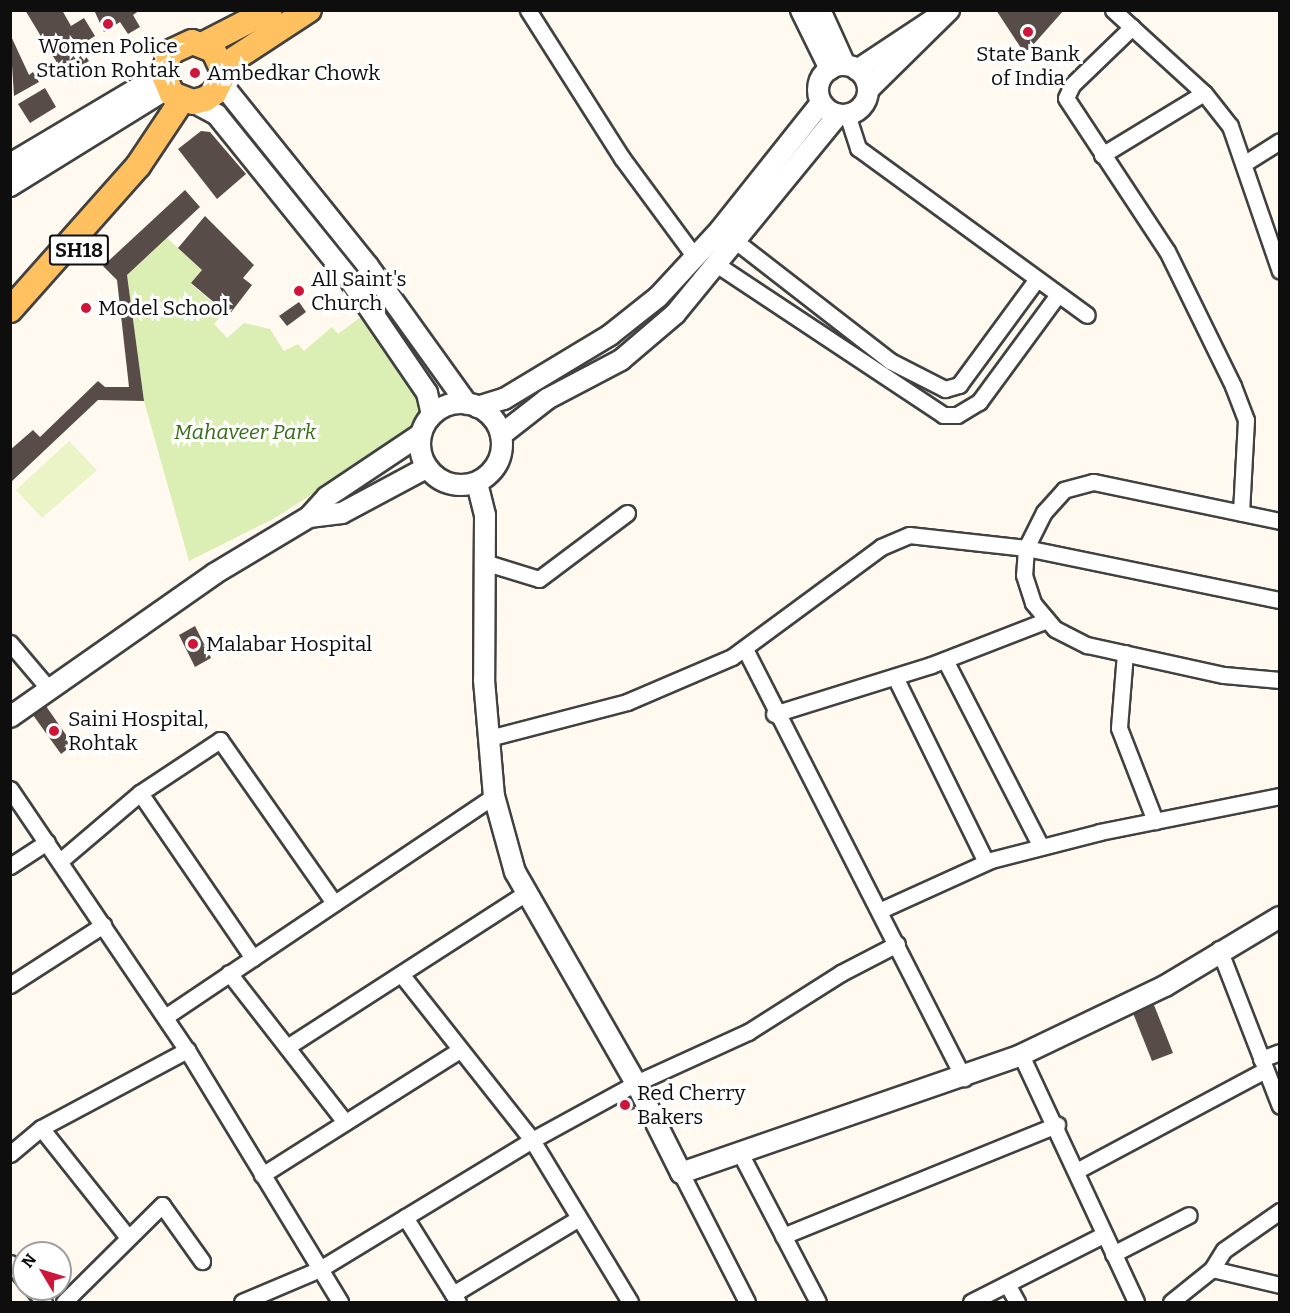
<!DOCTYPE html>
<style>
body{margin:0}
#map{position:relative;width:1290px;height:1313px;overflow:hidden;background:#fff9ef;font-family:Bitter,serif}
div>[style]{position:absolute}
[style*='--x']{left:calc(var(--x)*1px);top:calc(var(--y)*1px);width:calc(var(--w)*1px);rotate:calc(var(--a)*1deg)}
.green>*{inset:0;background:#dbeeb3}
.pitch>*{inset:0;background:#ebf4c6}
.building>*{inset:0;background:#584c49}
.roads{filter:drop-shadow(2px 0 #414141) drop-shadow(-2px 0 #414141) drop-shadow(0 2px #414141) drop-shadow(0 -2px #414141)}
.minor>*{height:15px;margin:-7.5px;padding:0 7.5px;transform-origin:7.5px;border-radius:7.5px;background:#fff}
.tertiary>*{height:20px;margin:-10px;padding:0 10px;transform-origin:10px;border-radius:10px;background:#fff}
.tertiary>.ring{margin:-10px;padding:0;box-sizing:content-box;background:none;border:20px solid #fff;border-radius:50%}
.primary>*{height:24px;margin:-12px;padding:0 12px;transform-origin:12px;border-radius:12px;background:#ffc05f}
.dots>*{width:16px;height:16px;translate:-50% -50%;box-sizing:border-box;border:3px solid #fff;border-radius:50%}
span{translate:-50% -50%;white-space:nowrap;text-align:center;line-height:1.15;-webkit-text-stroke:6px #fff;paint-order:stroke}
.shield-label span{padding:2px 4px;background:#fff;border:2px solid;border-radius:4px;-webkit-text-stroke-width:0}
.shield-label{font-size:20px;color:#0e0e0e;font-weight:700}
.poi-label{font-size:21px;color:#0e0e0e}
.left{translate:0 -50%;text-align:left}
.park-label{font-size:21px;color:#366d17;font-style:italic}
.frame{position:absolute;inset:0;border:12px solid #0e0e0e;pointer-events:none}
.north{position:absolute;left:12px;top:1241px;width:60px;height:60px;box-sizing:border-box;background:#fff;border:2px solid #9f9f9f;border-radius:50%;rotate:308deg;font-size:16px;font-weight:700;line-height:24px;text-align:center;color:#0e0e0e}
.north::after{content:'';display:block;margin:auto;width:21px;height:27px;background:#cd163a;clip-path:polygon(50% 0,100% 100%,50% 72%,0 100%)}
</style>
<div id="map">
<div class="green">
<div style="clip-path:polygon(167px 238px,202px 270px,191px 284px,224px 312px,214px 324px,227px 338px,244px 323px,270px 329px,284px 351px,298px 344px,304px 351px,332px 327px,338px 334px,362px 316px,426px 405px,417px 428px,273px 519px,189px 561px,144px 401px,127px 275px)"></div>
</div>
<div class="pitch">
<div style="clip-path:polygon(69px 441px,97px 470px,42px 518px,16px 490px)"></div>
</div>
<div class="building">
<div style="clip-path:polygon(25px 10px,62px 10px,71px 26px,84px 18px,95px 36px,79px 46px,89px 61px,65px 76px)"></div>
<div style="clip-path:polygon(94px 10px,140px 10px,133px 15px,140px 27px,128px 34px,120px 22px,104px 32px)"></div>
<div style="clip-path:polygon(996px 10px,1064px 10px,1025px 54px)"></div>
<div style="clip-path:polygon(10px 34px,29px 75px,33px 72px,39px 82px,14px 96px)"></div>
<div style="clip-path:polygon(45px 88px,56px 107px,30px 123px,18px 104px)"></div>
<div style="clip-path:polygon(201px 131px,210px 132px,246px 174px,217px 199px,178px 149px)"></div>
<div style="clip-path:polygon(185px 190px,200px 207px,127px 275px,144px 401px,98px 400px,10px 483px,10px 450px,33px 430px,40px 437px,98px 381px,105px 387px,129px 387px,117px 280px,103px 266px)"></div>
<div style="clip-path:polygon(205px 216px,254px 265px,243px 278px,252px 285px,229px 315px,191px 283px,202px 270px,178px 248px)"></div>
<div style="clip-path:polygon(299px 302px,306px 312px,287px 326px,279px 316px)"></div>
<div style="clip-path:polygon(195px 626px,211px 658px,195px 667px,179px 635px)"></div>
<div style="clip-path:polygon(46px 706px,73px 745px,61px 754px,33px 715px)"></div>
<div style="clip-path:polygon(1154px 1005px,1173px 1053px,1152px 1061px,1133px 1013px)"></div>
<div style="clip-path:polygon(627px 1096px,635px 1109px,624px 1113px,616px 1101px)"></div>
</div>
<div class="roads">
<div class="minor">
<div style="--x:528;--y:10;--w:175;--a:57.6"></div>
<div style="--x:622;--y:158;--w:123;--a:53.6"></div>
<div style="--x:1113;--y:10;--w:123;--a:42.4"></div>
<div style="--x:1204;--y:93;--w:42;--a:51.8"></div>
<div style="--x:1230;--y:126;--w:153;--a:71"></div>
<div style="--x:1132;--y:27;--w:83;--a:136"></div>
<div style="--x:1072;--y:85;--w:14;--a:115"></div>
<div style="--x:1066;--y:98;--w:183;--a:56.6"></div>
<div style="--x:1167;--y:251;--w:150;--a:63.9"></div>
<div style="--x:1233;--y:386;--w:36;--a:69"></div>
<div style="--x:1246;--y:420;--w:93;--a:93.1"></div>
<div style="--x:847;--y:114;--w:36;--a:72"></div>
<div style="--x:858;--y:148;--w:283;--a:36.1"></div>
<div style="--x:1102;--y:155;--w:119;--a:-31.3"></div>
<div style="--x:1245;--y:163;--w:41;--a:-32.2"></div>
<div style="--x:738;--y:243;--w:192;--a:37.8"></div>
<div style="--x:890;--y:361;--w:62;--a:27"></div>
<div style="--x:945;--y:389;--w:15;--a:-16"></div>
<div style="--x:959;--y:385;--w:130;--a:-53.7"></div>
<div style="--x:719;--y:266;--w:269;--a:33.6"></div>
<div style="--x:943;--y:415;--w:14;--a:0"></div>
<div style="--x:957;--y:415;--w:26;--a:-31"></div>
<div style="--x:979;--y:402;--w:132;--a:-53.7"></div>
<div style="--x:1280;--y:521;--w:191;--a:-168.2"></div>
<div style="--x:1093;--y:482;--w:30;--a:165"></div>
<div style="--x:1064;--y:490;--w:30;--a:132"></div>
<div style="--x:1044;--y:512;--w:40;--a:116.6"></div>
<div style="--x:1026;--y:548;--w:27;--a:94"></div>
<div style="--x:1024;--y:575;--w:29;--a:72"></div>
<div style="--x:1033;--y:603;--w:34;--a:50"></div>
<div style="--x:1055;--y:629;--w:36;--a:27"></div>
<div style="--x:1087;--y:645;--w:140;--a:12.4"></div>
<div style="--x:1224;--y:675;--w:56;--a:5.1"></div>
<div style="--x:487;--y:563;--w:54;--a:17.1"></div>
<div style="--x:539;--y:579;--w:110;--a:-36.9"></div>
<div style="--x:10;--y:643;--w:60;--a:49.7"></div>
<div style="--x:745;--y:649;--w:482;--a:63"></div>
<div style="--x:1125;--y:653;--w:75;--a:94.6"></div>
<div style="--x:1119;--y:728;--w:100;--a:68.8"></div>
<div style="--x:945;--y:660;--w:210;--a:62.8"></div>
<div style="--x:895;--y:677;--w:206;--a:63.8"></div>
<div style="--x:774;--y:714;--w:164;--a:-17.3"></div>
<div style="--x:931;--y:665;--w:124;--a:-21.2"></div>
<div style="--x:489;--y:738;--w:143;--a:-14.6"></div>
<div style="--x:627;--y:702;--w:114;--a:-23.2"></div>
<div style="--x:732;--y:657;--w:185;--a:-36.4"></div>
<div style="--x:881;--y:547;--w:30;--a:-23"></div>
<div style="--x:909;--y:535;--w:118;--a:6.3"></div>
<div style="--x:1026;--y:548;--w:259;--a:11.6"></div>
<div style="--x:10;--y:789;--w:315;--a:55.9"></div>
<div style="--x:187;--y:1050;--w:295;--a:58.7"></div>
<div style="--x:140;--y:793;--w:200;--a:55.6"></div>
<div style="--x:60;--y:861;--w:105;--a:-40.4"></div>
<div style="--x:140;--y:793;--w:96;--a:-33.5"></div>
<div style="--x:220;--y:740;--w:199;--a:55"></div>
<div style="--x:10;--y:866;--w:44;--a:-33"></div>
<div style="--x:881;--y:910;--w:121;--a:-24.4"></div>
<div style="--x:991;--y:860;--w:113;--a:-14.4"></div>
<div style="--x:1100;--y:832;--w:184;--a:-11.3"></div>
<div style="--x:1219;--y:949;--w:168;--a:68.8"></div>
<div style="--x:229;--y:973;--w:189;--a:52.1"></div>
<div style="--x:401;--y:974;--w:211;--a:51.7"></div>
<div style="--x:532;--y:1140;--w:189;--a:58.8"></div>
<div style="--x:10;--y:985;--w:111;--a:-32.8"></div>
<div style="--x:165;--y:1017;--w:396;--a:-33.9"></div>
<div style="--x:287;--y:1047;--w:284;--a:-32.8"></div>
<div style="--x:1021;--y:1055;--w:272;--a:65"></div>
<div style="--x:1261;--y:1059;--w:20;--a:-20"></div>
<div style="--x:41;--y:1128;--w:137;--a:51.5"></div>
<div style="--x:739;--y:1151;--w:170;--a:62.4"></div>
<div style="--x:10;--y:1154;--w:40;--a:-40"></div>
<div style="--x:41;--y:1128;--w:166;--a:-28.1"></div>
<div style="--x:1078;--y:1170;--w:212;--a:-28.1"></div>
<div style="--x:681;--y:1173;--w:145;--a:62.9"></div>
<div style="--x:262;--y:1175;--w:234;--a:-32.3"></div>
<div style="--x:405;--y:1217;--w:100;--a:58.1"></div>
<div style="--x:783;--y:1236;--w:296;--a:-22.1"></div>
<div style="--x:1113;--y:1254;--w:85;--a:-27.2"></div>
<div style="--x:10;--y:1263;--w:21;--a:49"></div>
<div style="--x:1212;--y:1269;--w:70;--a:13.2"></div>
<div style="--x:1007;--y:1284;--w:21;--a:61"></div>
<div style="--x:33;--y:1289;--w:17;--a:50"></div>
<div style="--x:453;--y:1294;--w:147;--a:-31.1"></div>
<div style="--x:64;--y:1302;--w:138;--a:-44.7"></div>
<div style="--x:162;--y:1205;--w:69;--a:54.5"></div>
<div style="--x:242;--y:1302;--w:85;--a:-22.9"></div>
<div style="--x:320;--y:1269;--w:248;--a:-31.3"></div>
<div style="--x:532;--y:1140;--w:119;--a:-28.7"></div>
<div style="--x:636;--y:1083;--w:123;--a:-24.5"></div>
<div style="--x:748;--y:1032;--w:110;--a:-32.4"></div>
<div style="--x:841;--y:973;--w:63;--a:-27.4"></div>
<div style="--x:971;--y:1302;--w:148;--a:-26.9"></div>
<div style="--x:1171;--y:1302;--w:53;--a:-38.8"></div>
<div style="--x:1212;--y:1269;--w:22;--a:-58"></div>
<div style="--x:1224;--y:1250;--w:68;--a:-34.9"></div>
</div>
<div class="tertiary">
<div style="--x:801;--y:10;--w:66;--a:63.8"></div>
<div style="--x:820;--y:10;--w:60;--a:65.6"></div>
<div class="ring" style="left:818px;top:65px;width:30px;height:30px"></div>
<div style="--x:857;--y:70;--w:95;--a:-33.4"></div>
<div style="--x:221;--y:83;--w:235;--a:51.2"></div>
<div style="--x:368;--y:266;--w:170;--a:54.3"></div>
<div style="--x:868;--y:90;--w:114;--a:-44.6"></div>
<div style="--x:193;--y:102;--w:27;--a:28"></div>
<div style="--x:217;--y:115;--w:212;--a:51.1"></div>
<div style="--x:350;--y:280;--w:137;--a:55.7"></div>
<div style="--x:427;--y:393;--w:22;--a:77"></div>
<div style="--x:10;--y:164;--w:178;--a:-30.7"></div>
<div style="--x:10;--y:186;--w:186;--a:-31.8"></div>
<div class="ring" style="left:420px;top:403px;width:62px;height:62px"></div>
<div style="--x:477;--y:407;--w:28;--a:-17"></div>
<div style="--x:504;--y:399;--w:124;--a:-31.1"></div>
<div style="--x:610;--y:335;--w:61;--a:-38.4"></div>
<div style="--x:658;--y:297;--w:91;--a:-47.2"></div>
<div style="--x:720;--y:230;--w:162;--a:-51.5"></div>
<div style="--x:501;--y:435;--w:58;--a:-38"></div>
<div style="--x:547;--y:399;--w:84;--a:-27.8"></div>
<div style="--x:621;--y:360;--w:71;--a:-40.4"></div>
<div style="--x:675;--y:314;--w:257;--a:-50.7"></div>
<div style="--x:477;--y:483;--w:33;--a:76"></div>
<div style="--x:485;--y:515;--w:165;--a:90.3"></div>
<div style="--x:484;--y:680;--w:116;--a:85.1"></div>
<div style="--x:494;--y:796;--w:79;--a:74.6"></div>
<div style="--x:515;--y:872;--w:243;--a:60.2"></div>
<div style="--x:636;--y:1083;--w:101;--a:63.4"></div>
<div style="--x:681;--y:1173;--w:360;--a:-19.1"></div>
<div style="--x:1021;--y:1055;--w:160;--a:-25.6"></div>
<div style="--x:1165;--y:986;--w:134;--a:-31"></div>
<div style="--x:309;--y:517;--w:33;--a:-7"></div>
<div style="--x:342;--y:513;--w:95;--a:-28.2"></div>
<div style="--x:10;--y:717;--w:249;--a:-35"></div>
<div style="--x:214;--y:574;--w:111;--a:-31"></div>
<div style="--x:309;--y:517;--w:27;--a:-48"></div>
<div style="--x:327;--y:497;--w:113;--a:-33.8"></div>
</div>
<div class="primary">
<div style="--x:204;--y:44;--w:74;--a:-27.3"></div>
<div style="--x:223;--y:71;--w:23;--a:-115"></div>
<div style="--x:213;--y:50;--w:22;--a:-159"></div>
<div style="--x:192;--y:42;--w:23;--a:155"></div>
<div style="--x:171;--y:52;--w:22;--a:111"></div>
<div style="--x:163;--y:73;--w:23;--a:67"></div>
<div style="--x:172;--y:94;--w:22;--a:21"></div>
<div style="--x:193;--y:102;--w:12;--a:-14"></div>
<div style="--x:205;--y:99;--w:11;--a:-34"></div>
<div style="--x:214;--y:93;--w:36;--a:-62"></div>
<div style="--x:231;--y:61;--w:93;--a:-33.2"></div>
<div style="--x:10;--y:310;--w:193;--a:-48.4"></div>
<div style="--x:138;--y:166;--w:79;--a:-56.3"></div>
</div>
</div>
<div class="dots">
<div style="left:108px;top:24px;background:#cd163a"></div>
<div style="left:1028px;top:32px;background:#cd163a"></div>
<div style="left:195px;top:73px;background:#cd163a"></div>
<div style="left:299px;top:291px;background:#cd163a"></div>
<div style="left:86px;top:308px;background:#cd163a"></div>
<div style="left:193px;top:644px;background:#cd163a"></div>
<div style="left:54px;top:731px;background:#cd163a"></div>
<div style="left:625px;top:1105px;background:#cd163a"></div>
</div>
<div class="shield-label">
<span style="left:79px;top:250px">SH18</span>
</div>
<div class="poi-label">
<span style="left:108px;top:58px">Women Police<br>Station Rohtak</span>
<span style="left:1028px;top:66px">State Bank<br>of India</span>
<span class="left" style="left:207px;top:73px">Ambedkar Chowk</span>
<span class="left" style="left:311px;top:291px">All Saint's<br>Church</span>
<span class="left" style="left:98px;top:308px">Model School</span>
<span class="left" style="left:206px;top:644px">Malabar Hospital</span>
<span class="left" style="left:68px;top:731px">Saini Hospital,<br>Rohtak</span>
<span class="left" style="left:637px;top:1105px">Red Cherry<br>Bakers</span>
</div>
<div class="park-label">
<span style="left:245px;top:432px">Mahaveer Park</span>
</div>
<div class="frame"></div>
<div class="north">N</div>
</div>
